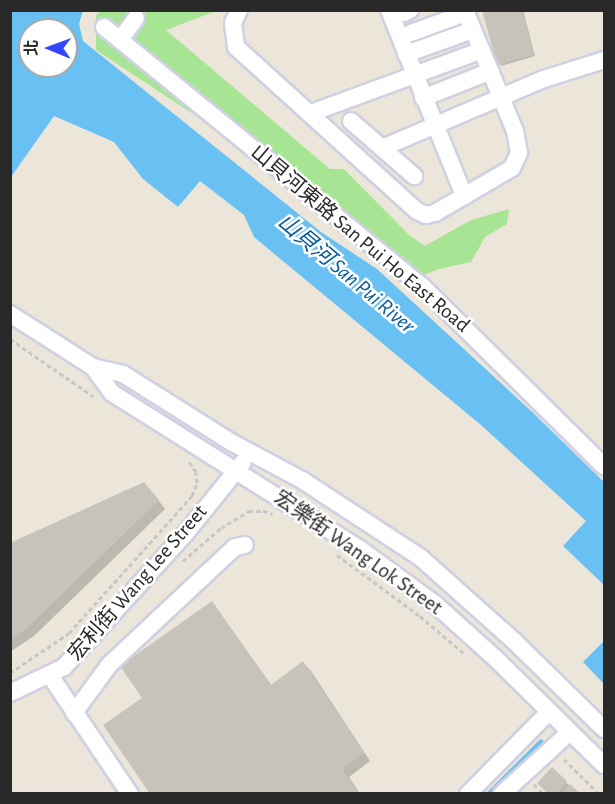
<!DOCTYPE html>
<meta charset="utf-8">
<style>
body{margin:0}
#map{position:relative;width:615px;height:804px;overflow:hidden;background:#ece6da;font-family:"Alegreya Sans","Noto Sans TC",sans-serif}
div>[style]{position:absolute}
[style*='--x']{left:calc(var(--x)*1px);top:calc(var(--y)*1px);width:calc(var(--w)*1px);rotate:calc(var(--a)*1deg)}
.green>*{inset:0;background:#a7e594}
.water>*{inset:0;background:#68c0f3}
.shadow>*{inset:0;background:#0003}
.stream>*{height:4.5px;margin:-2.25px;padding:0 2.25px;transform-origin:2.25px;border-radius:2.25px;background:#68c0f3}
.building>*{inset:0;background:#c7c3ba}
.path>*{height:3px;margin-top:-1.5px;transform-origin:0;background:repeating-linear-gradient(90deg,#c7c7c7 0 4.5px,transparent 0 7.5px)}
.roads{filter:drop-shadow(2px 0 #cfd1e3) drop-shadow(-2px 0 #cfd1e3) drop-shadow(0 2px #cfd1e3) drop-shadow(0 -2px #cfd1e3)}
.minor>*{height:16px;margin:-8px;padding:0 8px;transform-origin:8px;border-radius:8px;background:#fff}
span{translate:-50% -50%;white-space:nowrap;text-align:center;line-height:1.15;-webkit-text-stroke:5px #fff;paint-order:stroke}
.street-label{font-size:21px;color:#292929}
.water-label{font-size:22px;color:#085b9e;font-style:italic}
.frame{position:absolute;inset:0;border:12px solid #292929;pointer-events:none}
.north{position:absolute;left:18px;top:18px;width:60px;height:60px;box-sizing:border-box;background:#fff;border:2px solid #a9a9a9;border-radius:50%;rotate:271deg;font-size:16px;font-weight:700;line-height:24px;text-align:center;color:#292929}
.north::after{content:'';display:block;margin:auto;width:21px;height:27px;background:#3445ff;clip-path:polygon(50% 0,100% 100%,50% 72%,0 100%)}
</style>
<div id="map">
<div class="green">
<div style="clip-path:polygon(101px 11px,216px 11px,166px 30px,330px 169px,344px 169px,409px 235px,425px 246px,471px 220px,509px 209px,507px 224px,485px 237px,471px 262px,439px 269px,403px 283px,362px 247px,321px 189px,307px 202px,196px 116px,96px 50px,96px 15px)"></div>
</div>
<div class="water">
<div style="clip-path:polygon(evenodd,11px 10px,83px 11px,79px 24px,83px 41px,321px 232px,377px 269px,530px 410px,604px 482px,604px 585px,563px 546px,586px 521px,481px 425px,254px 237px,244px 215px,200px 181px,178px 207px,143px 179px,114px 142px,54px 116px,11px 177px,11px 10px,30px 30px,66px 30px,66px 66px,30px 66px,30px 30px)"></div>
<div style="clip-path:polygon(604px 641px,604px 684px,583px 662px)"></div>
</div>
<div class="shadow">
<div style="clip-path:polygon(484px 10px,523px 10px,535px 56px,501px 66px)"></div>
<div style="clip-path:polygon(152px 492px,165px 509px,34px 636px,10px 652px,10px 545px)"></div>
<div style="clip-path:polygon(212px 603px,272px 686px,303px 663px,311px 671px,370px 761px,349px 777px,360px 794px,152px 794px,144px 699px)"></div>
<div style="clip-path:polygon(552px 769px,578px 794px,550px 794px)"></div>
</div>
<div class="stream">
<div style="--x:488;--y:794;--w:74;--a:-45"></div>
</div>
<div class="building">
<div style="clip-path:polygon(482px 10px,522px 10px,534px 55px,497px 65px)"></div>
<div style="clip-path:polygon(144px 482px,159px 500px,27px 628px,10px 640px,10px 543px)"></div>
<div style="clip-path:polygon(212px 601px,271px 685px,303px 661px,364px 753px,342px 768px,359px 794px,150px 794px,103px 725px,142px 698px,120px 666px)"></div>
<div style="clip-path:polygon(552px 767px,567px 781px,556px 794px,548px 794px,537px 783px)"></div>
<div style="clip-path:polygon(570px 784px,580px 794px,561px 794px)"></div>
</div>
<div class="path">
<div style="--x:10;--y:339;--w:101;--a:34.5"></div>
<div style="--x:337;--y:555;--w:103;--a:36.3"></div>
<div style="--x:420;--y:616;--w:60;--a:40.3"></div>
<div style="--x:183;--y:561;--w:50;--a:-41"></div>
<div style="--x:221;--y:528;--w:33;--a:-31"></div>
<div style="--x:249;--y:511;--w:14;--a:0"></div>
<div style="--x:263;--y:511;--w:10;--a:17"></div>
<div style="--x:10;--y:673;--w:71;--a:-34.1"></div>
<div style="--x:69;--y:633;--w:184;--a:-48.1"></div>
<div style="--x:192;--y:496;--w:14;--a:-69"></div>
<div style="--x:197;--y:483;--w:11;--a:-95"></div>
<div style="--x:196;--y:472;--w:14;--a:-124"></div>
<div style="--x:564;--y:759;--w:49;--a:45"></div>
<div style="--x:534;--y:784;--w:13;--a:48"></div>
</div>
<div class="roads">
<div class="minor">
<div style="--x:239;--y:10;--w:14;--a:115"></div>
<div style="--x:233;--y:23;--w:24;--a:83"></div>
<div style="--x:236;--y:47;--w:244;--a:42.2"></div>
<div style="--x:417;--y:211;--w:10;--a:24"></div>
<div style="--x:426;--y:215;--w:9;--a:-13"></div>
<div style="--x:435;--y:213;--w:89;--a:-30.3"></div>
<div style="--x:512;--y:168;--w:17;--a:-65"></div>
<div style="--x:519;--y:153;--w:22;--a:-100"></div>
<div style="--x:515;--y:131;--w:131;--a:-112.5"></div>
<div style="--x:389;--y:10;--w:201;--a:68"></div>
<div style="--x:404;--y:13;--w:7;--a:-27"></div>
<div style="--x:104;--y:27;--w:410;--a:39.2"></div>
<div style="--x:422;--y:286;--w:256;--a:44.7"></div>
<div style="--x:411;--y:33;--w:59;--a:-20"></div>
<div style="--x:120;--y:40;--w:27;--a:-54"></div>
<div style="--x:406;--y:54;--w:71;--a:-19.7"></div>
<div style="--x:423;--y:98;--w:73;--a:-21.7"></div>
<div style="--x:311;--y:113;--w:182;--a:-20.2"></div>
<div style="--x:351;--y:121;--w:84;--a:41.1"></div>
<div style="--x:382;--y:148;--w:176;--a:-23.1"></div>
<div style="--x:544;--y:79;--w:63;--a:-17.6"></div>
<div style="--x:10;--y:314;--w:98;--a:32.6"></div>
<div style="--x:93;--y:367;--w:31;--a:13"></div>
<div style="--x:123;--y:374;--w:128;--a:32.2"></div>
<div style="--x:231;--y:442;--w:81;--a:28.2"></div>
<div style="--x:302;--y:480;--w:142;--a:33.2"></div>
<div style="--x:421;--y:558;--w:125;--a:41.7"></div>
<div style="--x:514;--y:641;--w:126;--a:44.4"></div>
<div style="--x:93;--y:367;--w:32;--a:54"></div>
<div style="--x:112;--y:393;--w:293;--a:32.2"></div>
<div style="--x:360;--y:549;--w:93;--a:36.3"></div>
<div style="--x:435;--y:604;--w:81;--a:42"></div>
<div style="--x:495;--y:658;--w:153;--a:44.5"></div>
<div style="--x:49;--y:674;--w:145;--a:56"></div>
<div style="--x:10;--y:693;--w:60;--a:-25.7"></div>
<div style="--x:64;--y:667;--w:180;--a:-47.7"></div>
<div style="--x:185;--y:534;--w:92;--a:-51.1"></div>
<div style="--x:74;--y:713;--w:61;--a:-53.7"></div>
<div style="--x:110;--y:664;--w:171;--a:-43.1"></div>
<div style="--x:235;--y:547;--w:10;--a:-11"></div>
<div style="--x:468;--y:794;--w:115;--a:-45.4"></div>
<div style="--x:502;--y:794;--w:92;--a:-42.4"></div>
</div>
</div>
<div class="street-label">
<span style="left:360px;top:239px;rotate:40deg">山貝河東路 San Pui Ho East Road</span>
<span style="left:358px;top:553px;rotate:35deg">宏樂街 Wang Lok Street</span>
<span style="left:138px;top:583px;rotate:-49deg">宏利街 Wang Lee Street</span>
</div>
<div class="water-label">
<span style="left:346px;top:274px;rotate:40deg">山貝河 San Pui River</span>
</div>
<div class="frame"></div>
<div class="north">北</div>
</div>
